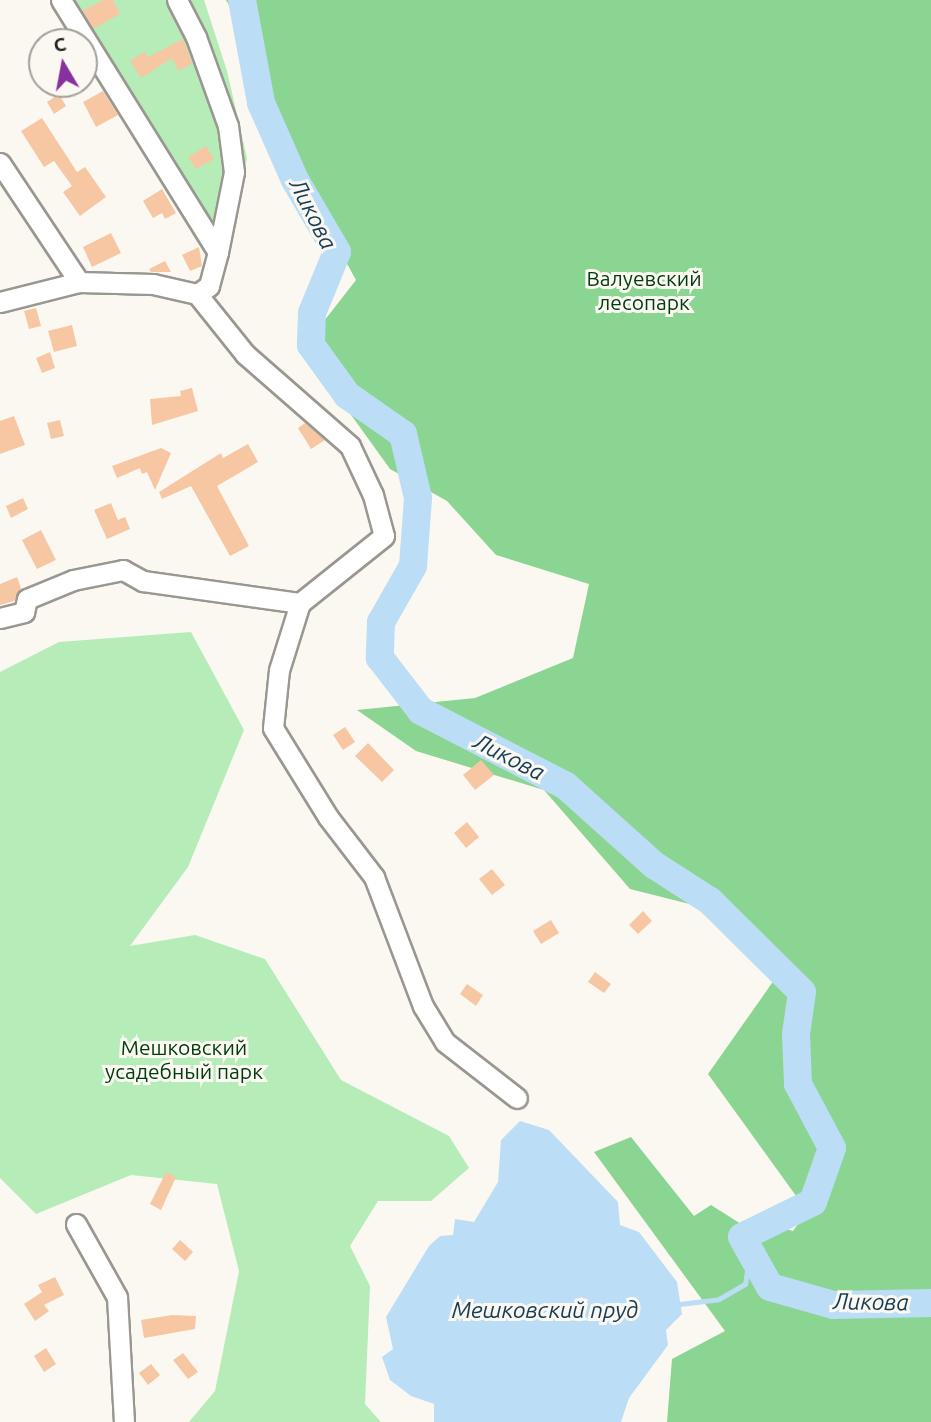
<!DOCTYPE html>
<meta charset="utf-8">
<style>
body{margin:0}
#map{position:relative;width:931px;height:1422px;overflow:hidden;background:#fbf8f2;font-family:Ubuntu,sans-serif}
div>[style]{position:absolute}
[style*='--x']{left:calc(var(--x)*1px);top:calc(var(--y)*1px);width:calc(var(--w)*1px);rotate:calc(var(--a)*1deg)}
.green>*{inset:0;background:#b5ecb8}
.forest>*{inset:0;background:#8ad591}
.water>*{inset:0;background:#bbddf5}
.stream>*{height:4.5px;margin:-2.25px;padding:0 2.25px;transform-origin:2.25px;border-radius:2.25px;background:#bbddf5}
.river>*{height:28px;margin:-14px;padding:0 14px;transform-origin:14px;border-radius:14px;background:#bbddf5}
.building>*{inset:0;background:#f6c7a2}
.roads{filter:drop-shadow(2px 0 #9a9791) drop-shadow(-2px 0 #9a9791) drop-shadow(0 2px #9a9791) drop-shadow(0 -2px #9a9791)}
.minor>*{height:19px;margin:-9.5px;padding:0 9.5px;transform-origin:9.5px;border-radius:9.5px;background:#fff}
span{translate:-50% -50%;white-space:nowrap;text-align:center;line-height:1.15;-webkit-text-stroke:6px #fbf8f2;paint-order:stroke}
.park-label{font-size:21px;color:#003a0f}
.water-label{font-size:23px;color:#153d55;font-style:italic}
.north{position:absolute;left:28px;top:28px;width:70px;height:70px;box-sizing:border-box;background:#fbf8f2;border:2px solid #a19f9b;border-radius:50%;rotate:350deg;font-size:19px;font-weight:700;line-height:28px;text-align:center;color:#1b1a18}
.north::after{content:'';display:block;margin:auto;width:24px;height:32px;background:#87319f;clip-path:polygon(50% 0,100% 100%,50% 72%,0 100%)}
</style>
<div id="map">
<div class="green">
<div style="clip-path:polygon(63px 0,204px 0,227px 71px,247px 158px,236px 226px,209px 234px)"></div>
<div style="clip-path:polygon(191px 632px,244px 730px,188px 867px,130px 946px,195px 935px,265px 959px,341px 1080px,449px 1136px,469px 1168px,431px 1201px,378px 1201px,350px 1246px,370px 1286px,365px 1404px,381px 1422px,189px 1422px,215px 1391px,239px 1271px,217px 1184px,131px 1175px,36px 1214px,0 1178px,0 672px,59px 642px)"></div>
</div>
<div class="forest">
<div style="clip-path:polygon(226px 0,931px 0,931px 1422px,667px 1422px,672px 1359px,725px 1331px,594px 1152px,631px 1137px,694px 1216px,711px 1205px,741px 1224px,756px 1220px,793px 1231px,807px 1211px,708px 1074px,784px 966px,729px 914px,630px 889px,544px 790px,416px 751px,357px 710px,475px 698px,573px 658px,589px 584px,496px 555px,447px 501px,390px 469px,303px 348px,356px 280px,284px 149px,252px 44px)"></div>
</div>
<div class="water">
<div style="clip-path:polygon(520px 1121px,549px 1130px,618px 1202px,620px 1225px,639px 1232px,677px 1282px,682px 1314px,666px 1330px,668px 1345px,629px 1398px,621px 1422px,434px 1422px,434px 1404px,411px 1396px,390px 1380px,382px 1357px,393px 1349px,386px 1317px,429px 1246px,440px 1236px,453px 1235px,455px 1219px,474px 1222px,498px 1182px,501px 1140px)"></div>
</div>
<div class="stream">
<div style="--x:680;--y:1304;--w:39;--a:-7"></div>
<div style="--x:719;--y:1299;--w:30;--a:-30"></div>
<div style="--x:745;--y:1284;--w:31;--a:-81"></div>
</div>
<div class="river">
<div style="--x:242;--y:0;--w:105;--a:79.5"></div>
<div style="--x:261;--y:103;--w:84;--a:66.2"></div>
<div style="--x:295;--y:180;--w:83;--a:59.7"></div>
<div style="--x:337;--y:252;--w:66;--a:112.3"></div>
<div style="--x:312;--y:313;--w:32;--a:92"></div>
<div style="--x:311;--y:345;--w:62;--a:54.2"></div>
<div style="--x:347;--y:395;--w:68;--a:34.9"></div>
<div style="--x:403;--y:434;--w:66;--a:76.8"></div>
<div style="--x:418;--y:498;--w:68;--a:94.2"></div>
<div style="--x:413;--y:566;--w:64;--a:119.7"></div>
<div style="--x:381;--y:622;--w:36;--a:92"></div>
<div style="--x:380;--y:658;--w:67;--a:52.3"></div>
<div style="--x:421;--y:711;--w:163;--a:27.3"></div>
<div style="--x:566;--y:786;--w:118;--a:41.9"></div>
<div style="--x:654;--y:865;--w:67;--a:32.7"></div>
<div style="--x:710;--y:901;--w:129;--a:44.7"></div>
<div style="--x:802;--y:992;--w:42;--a:98.1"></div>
<div style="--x:796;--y:1034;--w:50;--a:87.7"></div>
<div style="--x:798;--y:1084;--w:72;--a:62"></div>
<div style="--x:832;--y:1148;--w:57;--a:109.4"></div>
<div style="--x:813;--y:1202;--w:79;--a:153.8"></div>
<div style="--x:742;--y:1237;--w:57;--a:60.8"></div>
<div style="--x:770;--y:1287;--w:66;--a:15.9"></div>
<div style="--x:833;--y:1305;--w:98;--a:-1.2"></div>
</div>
<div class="building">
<div style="clip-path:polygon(103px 0,113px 0,120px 14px,93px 29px,82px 11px)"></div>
<div style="clip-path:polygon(61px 28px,70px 42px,39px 42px)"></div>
<div style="clip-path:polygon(183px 39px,192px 63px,179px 71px,172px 58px,141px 78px,130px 61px,144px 52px,148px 57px)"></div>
<div style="clip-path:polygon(103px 91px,118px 115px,96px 127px,83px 102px)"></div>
<div style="clip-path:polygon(59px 94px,66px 106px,54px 114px,47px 102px)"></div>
<div style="clip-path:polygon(42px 118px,77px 172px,85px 167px,106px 197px,80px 216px,63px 192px,72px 186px,54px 161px,44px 167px,21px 131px)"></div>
<div style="clip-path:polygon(206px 146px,214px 159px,196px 169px,188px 157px)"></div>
<div style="clip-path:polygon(162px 189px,176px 213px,165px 219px,162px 213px,153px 218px,143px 201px)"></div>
<div style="clip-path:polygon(111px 233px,121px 253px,92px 267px,83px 247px)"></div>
<div style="clip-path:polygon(199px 247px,202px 266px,190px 271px,182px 255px)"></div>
<div style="clip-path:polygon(165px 261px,171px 272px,151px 272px,149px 269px)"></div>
<div style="clip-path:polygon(36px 308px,41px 326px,29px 329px,24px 311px)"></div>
<div style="clip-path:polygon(72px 325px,77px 346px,54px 352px,48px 331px)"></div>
<div style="clip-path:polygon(50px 352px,55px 368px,42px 373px,36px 358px)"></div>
<div style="clip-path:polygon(192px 388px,198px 411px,152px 425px,150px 399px,181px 396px,180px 391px)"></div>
<div style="clip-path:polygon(14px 416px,25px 445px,0 454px,0 421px)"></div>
<div style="clip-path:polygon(60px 420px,64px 436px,51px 439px,47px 423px)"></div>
<div style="clip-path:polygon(305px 423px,325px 440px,311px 449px,298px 428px)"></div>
<div style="clip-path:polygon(248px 444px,258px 462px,217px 486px,249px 546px,230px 556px,191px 486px,162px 499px,159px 492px,221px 453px,223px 458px)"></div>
<div style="clip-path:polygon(161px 448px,171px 453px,155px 490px,147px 472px,142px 474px,140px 468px,117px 478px,112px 466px)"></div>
<div style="clip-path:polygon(23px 498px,28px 509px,11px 518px,6px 506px)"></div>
<div style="clip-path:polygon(111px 503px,118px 520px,125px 517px,130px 529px,107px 539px,94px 510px)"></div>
<div style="clip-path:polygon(41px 530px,56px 560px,37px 569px,22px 540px)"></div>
<div style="clip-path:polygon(17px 577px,21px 588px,14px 601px,0 605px,0 584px)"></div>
<div style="clip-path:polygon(345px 727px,355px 742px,343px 750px,333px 735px)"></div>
<div style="clip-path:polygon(368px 743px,394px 770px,382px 782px,355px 756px)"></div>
<div style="clip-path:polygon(481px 760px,494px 775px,475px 790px,463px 775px)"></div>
<div style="clip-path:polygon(467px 822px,479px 837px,466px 848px,454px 833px)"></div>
<div style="clip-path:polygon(492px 869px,505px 885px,492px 895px,479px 879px)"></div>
<div style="clip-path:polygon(643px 911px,652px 921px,638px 934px,629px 925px)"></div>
<div style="clip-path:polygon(551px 920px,559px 933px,541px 944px,533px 931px)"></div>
<div style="clip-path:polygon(595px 972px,611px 984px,604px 993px,588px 982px)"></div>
<div style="clip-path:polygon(467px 984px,483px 995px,476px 1006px,460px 994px)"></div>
<div style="clip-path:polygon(166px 1172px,176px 1177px,161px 1210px,150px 1204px)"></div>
<div style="clip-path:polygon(180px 1240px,193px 1252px,185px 1261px,172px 1249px)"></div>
<div style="clip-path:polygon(55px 1277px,64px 1295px,44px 1305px,49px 1311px,35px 1321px,24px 1304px,42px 1292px,38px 1285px)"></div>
<div style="clip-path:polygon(172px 1315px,196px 1316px,195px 1329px,144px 1338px,141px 1320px)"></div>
<div style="clip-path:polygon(46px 1348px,56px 1364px,44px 1372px,34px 1356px)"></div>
<div style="clip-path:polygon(183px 1353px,198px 1372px,188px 1379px,173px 1360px)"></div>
<div style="clip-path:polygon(151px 1364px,160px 1375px,148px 1385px,139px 1373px)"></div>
</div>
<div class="roads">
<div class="minor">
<div style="--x:61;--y:0;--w:297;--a:58.1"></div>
<div style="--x:218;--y:252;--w:35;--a:105"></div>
<div style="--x:209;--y:286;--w:14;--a:146"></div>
<div style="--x:177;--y:0;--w:42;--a:62.8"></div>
<div style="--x:196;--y:37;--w:95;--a:70.2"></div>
<div style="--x:228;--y:126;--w:46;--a:82.6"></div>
<div style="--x:234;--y:172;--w:82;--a:101.3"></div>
<div style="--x:0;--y:163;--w:143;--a:56.4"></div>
<div style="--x:0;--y:302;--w:81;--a:-14.2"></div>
<div style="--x:79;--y:282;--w:74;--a:1.5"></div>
<div style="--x:153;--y:284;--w:45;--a:12.8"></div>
<div style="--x:197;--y:294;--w:77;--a:51.3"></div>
<div style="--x:245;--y:354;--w:140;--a:41.2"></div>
<div style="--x:350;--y:446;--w:54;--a:64.9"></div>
<div style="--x:373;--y:495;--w:42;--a:75"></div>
<div style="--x:384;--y:536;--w:107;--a:141.4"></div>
<div style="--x:300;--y:603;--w:70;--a:107.4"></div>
<div style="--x:279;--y:670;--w:58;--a:95.9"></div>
<div style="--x:273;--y:728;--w:105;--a:58.3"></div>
<div style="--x:328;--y:817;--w:76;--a:52.5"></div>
<div style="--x:374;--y:877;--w:138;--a:69.2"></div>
<div style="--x:423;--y:1006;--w:42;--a:58.6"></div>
<div style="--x:445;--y:1042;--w:91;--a:37.9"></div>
<div style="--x:0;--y:618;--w:25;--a:-14"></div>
<div style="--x:24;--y:612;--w:13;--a:-77"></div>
<div style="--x:27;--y:599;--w:50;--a:-22.4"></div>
<div style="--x:73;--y:580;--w:51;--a:-11.3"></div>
<div style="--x:123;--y:570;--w:23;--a:29"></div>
<div style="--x:143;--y:581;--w:159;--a:8"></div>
<div style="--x:76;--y:1224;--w:84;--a:60.7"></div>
<div style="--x:117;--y:1297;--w:125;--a:86.8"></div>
</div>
</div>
<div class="park-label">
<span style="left:644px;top:290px">Валуевский<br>лесопарк</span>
<span style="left:184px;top:1059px">Мешковский<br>усадебный парк</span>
</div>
<div class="water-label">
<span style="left:313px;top:214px;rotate:63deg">Ликова</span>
<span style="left:509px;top:757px;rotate:27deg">Ликова</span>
<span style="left:871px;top:1302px;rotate:1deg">Ликова</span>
<span style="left:545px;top:1310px">Мешковский пруд</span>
</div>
<div class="north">С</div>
</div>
